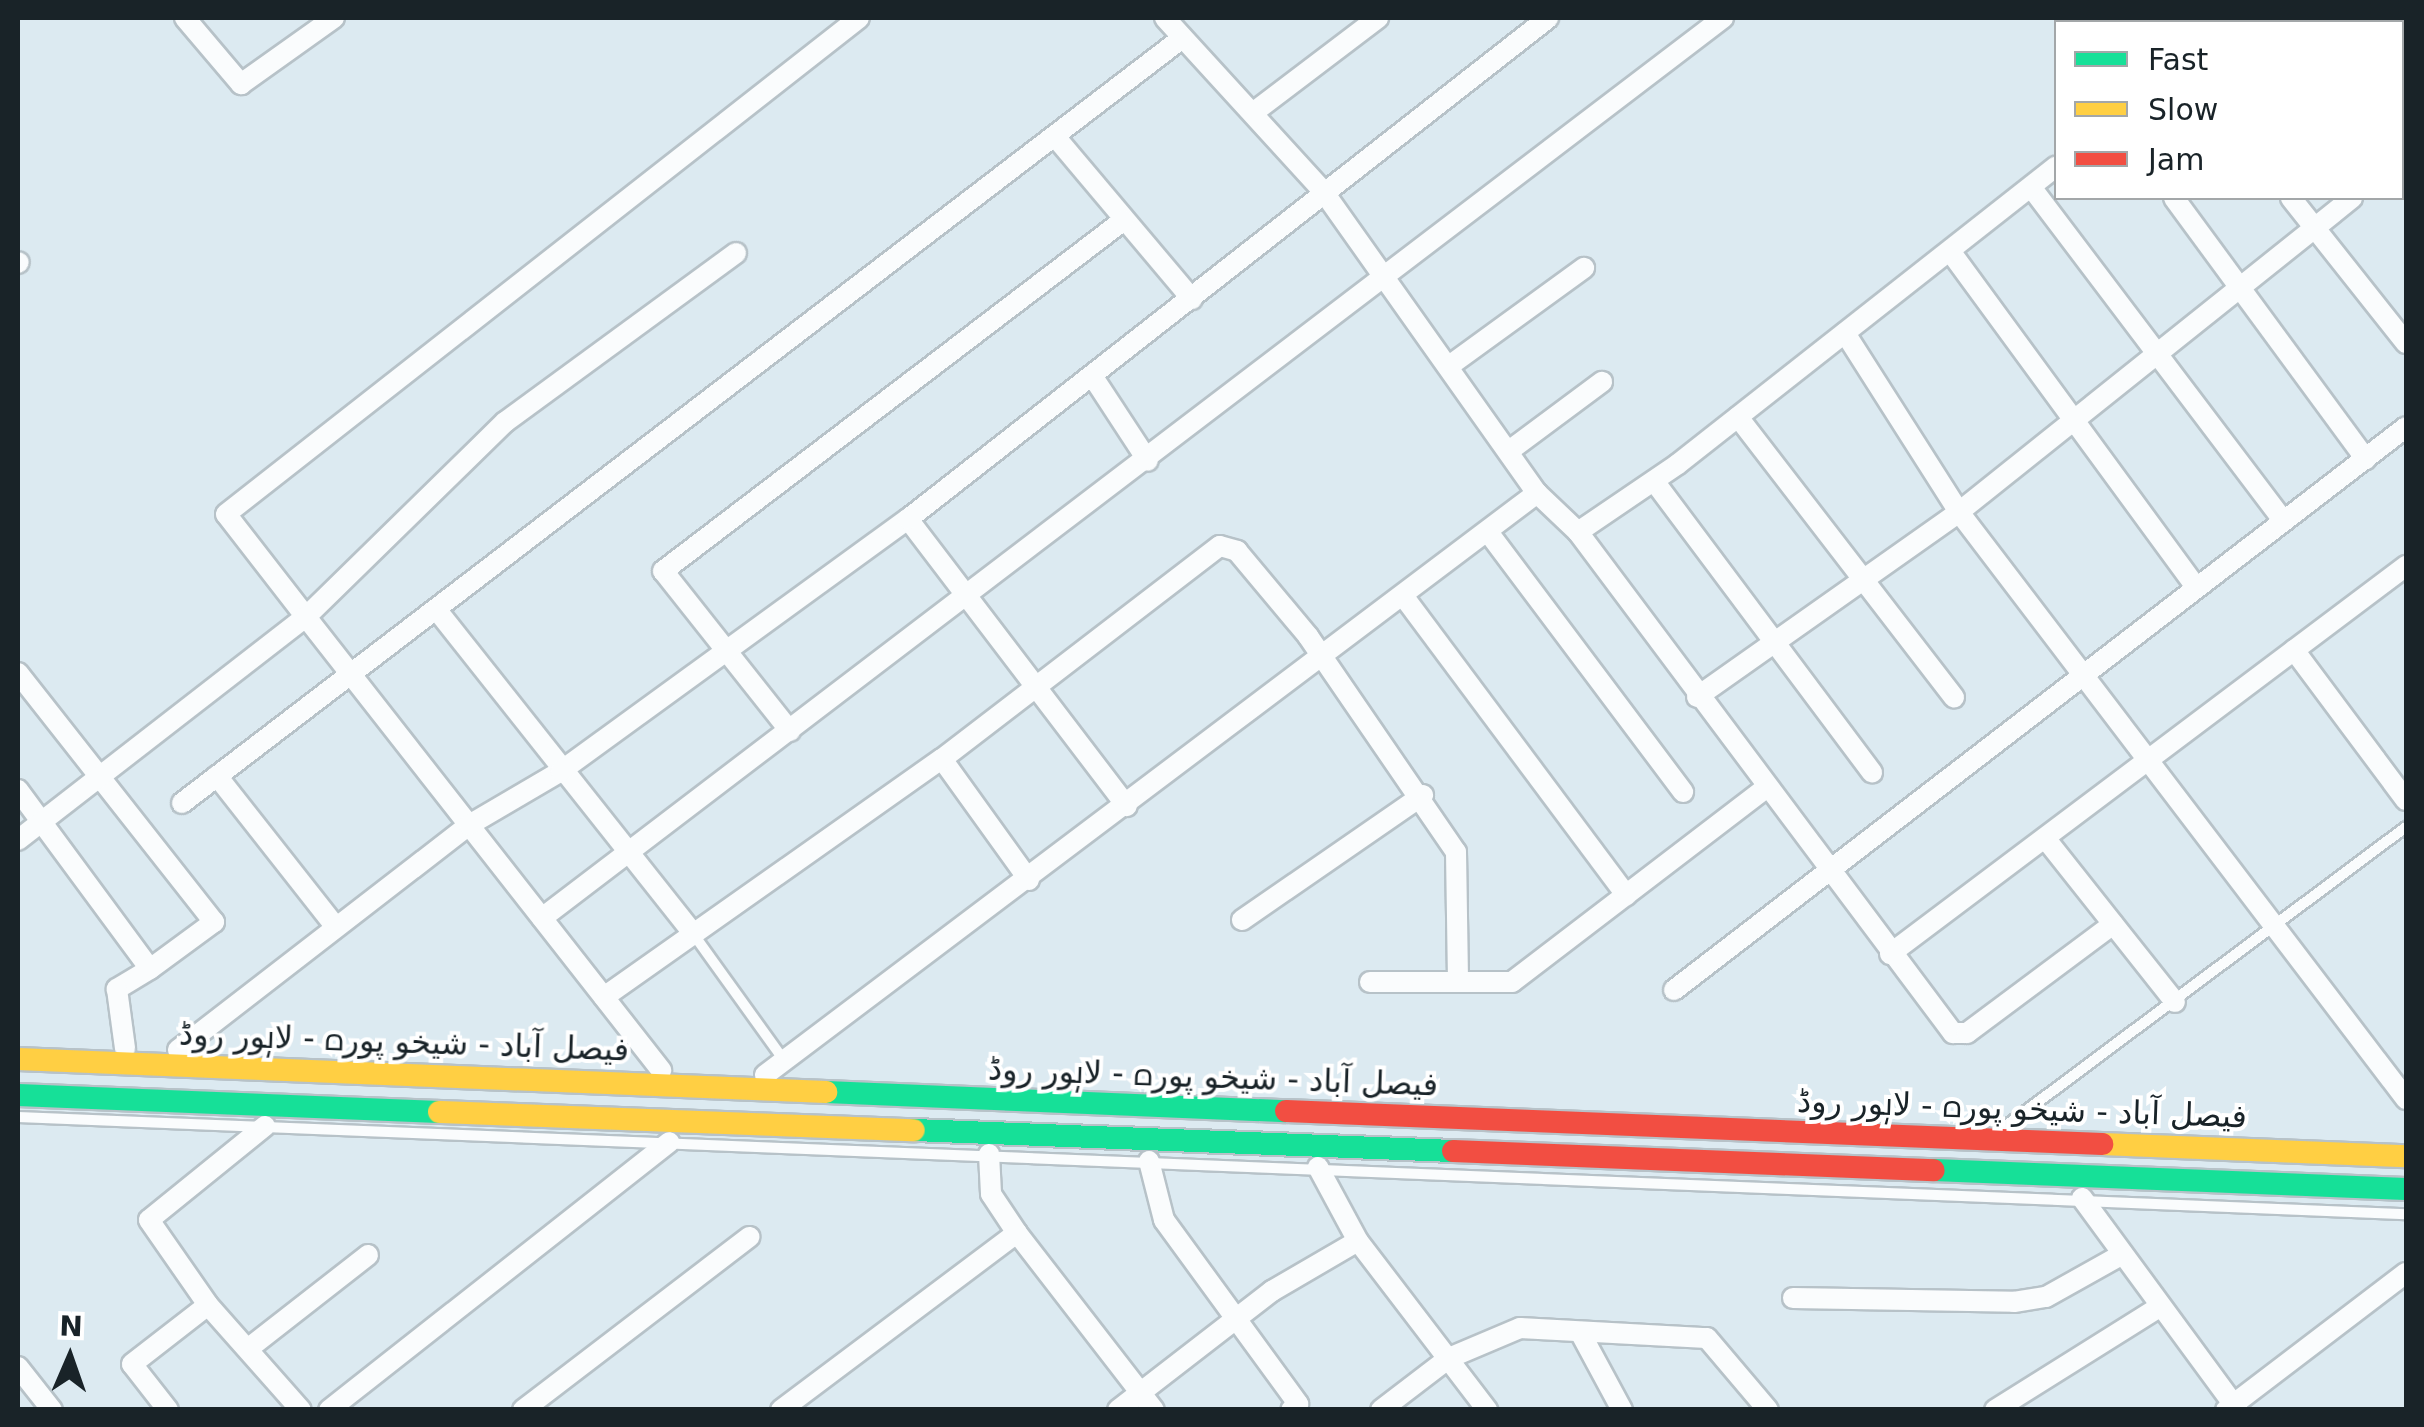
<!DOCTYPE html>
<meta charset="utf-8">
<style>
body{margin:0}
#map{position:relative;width:2424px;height:1427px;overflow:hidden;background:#dceaf1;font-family:"DejaVu Sans",Cairo,sans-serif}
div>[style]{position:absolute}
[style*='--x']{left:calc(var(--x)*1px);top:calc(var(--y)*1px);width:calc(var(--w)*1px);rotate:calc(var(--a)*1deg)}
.roads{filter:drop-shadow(2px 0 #b7c2c8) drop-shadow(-2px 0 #b7c2c8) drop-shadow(0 2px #b7c2c8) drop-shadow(0 -2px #b7c2c8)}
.lane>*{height:10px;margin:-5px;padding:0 5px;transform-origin:5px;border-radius:5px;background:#fafcfd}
.street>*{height:20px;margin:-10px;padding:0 10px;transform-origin:10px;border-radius:10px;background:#fafcfd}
.fast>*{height:22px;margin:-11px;padding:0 11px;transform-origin:11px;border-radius:11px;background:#16e098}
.slow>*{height:22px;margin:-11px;padding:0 11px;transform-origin:11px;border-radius:11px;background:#ffcf43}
.jam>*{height:22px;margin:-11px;padding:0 11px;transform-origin:11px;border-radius:11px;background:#f24e42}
span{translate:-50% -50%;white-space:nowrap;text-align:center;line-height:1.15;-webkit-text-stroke:8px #fff;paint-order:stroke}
.street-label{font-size:32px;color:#192328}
.frame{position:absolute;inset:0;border:20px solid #192328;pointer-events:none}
.legend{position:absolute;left:2054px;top:20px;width:350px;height:180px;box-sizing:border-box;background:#fff;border:2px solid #a3a7a9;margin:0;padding:12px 18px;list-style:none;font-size:30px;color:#192328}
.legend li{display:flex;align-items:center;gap:20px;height:50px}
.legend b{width:50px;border:2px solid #a3a7a9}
.north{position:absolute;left:20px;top:1307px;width:100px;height:100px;-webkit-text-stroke:8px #fff;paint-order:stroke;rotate:2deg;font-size:28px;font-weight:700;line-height:40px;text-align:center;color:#192328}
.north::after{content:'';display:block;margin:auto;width:35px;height:45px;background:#192328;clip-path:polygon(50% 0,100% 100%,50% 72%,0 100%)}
</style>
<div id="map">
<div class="roads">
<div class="lane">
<div style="--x:694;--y:935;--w:158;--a:54.3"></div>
<div style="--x:18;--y:1117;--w:2390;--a:2.33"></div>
<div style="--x:2003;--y:1128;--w:503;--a:-36.76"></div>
</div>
<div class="street">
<div style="--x:185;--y:18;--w:87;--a:49.7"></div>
<div style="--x:241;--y:84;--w:114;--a:-35.4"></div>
<div style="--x:1165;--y:18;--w:234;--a:47.6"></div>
<div style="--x:1323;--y:191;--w:370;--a:54.7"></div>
<div style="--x:1537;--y:493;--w:57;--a:43.6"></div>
<div style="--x:1578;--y:532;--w:626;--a:53.19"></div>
<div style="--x:1953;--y:1033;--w:14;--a:0"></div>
<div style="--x:1967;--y:1033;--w:182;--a:-36.7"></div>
<div style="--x:2303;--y:18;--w:5;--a:53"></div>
<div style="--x:2240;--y:22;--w:8;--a:-30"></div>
<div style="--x:1258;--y:109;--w:151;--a:-37.2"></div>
<div style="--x:1058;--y:140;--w:208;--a:49.9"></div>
<div style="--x:2402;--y:151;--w:7;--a:56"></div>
<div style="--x:2031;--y:187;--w:414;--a:52.9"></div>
<div style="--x:2174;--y:198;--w:324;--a:53.7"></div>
<div style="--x:2291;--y:198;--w:185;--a:51.6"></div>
<div style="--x:1950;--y:251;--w:416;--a:53.8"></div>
<div style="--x:736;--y:253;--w:286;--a:143.8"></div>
<div style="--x:505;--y:422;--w:279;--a:135.6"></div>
<div style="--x:306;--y:617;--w:130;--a:-127.8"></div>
<div style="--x:226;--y:514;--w:804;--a:-38.08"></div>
<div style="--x:18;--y:263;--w:1;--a:-45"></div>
<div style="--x:1845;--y:333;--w:212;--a:57.5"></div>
<div style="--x:1959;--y:512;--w:503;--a:-38.62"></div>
<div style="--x:1449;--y:366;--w:167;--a:-36"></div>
<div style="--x:1093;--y:377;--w:100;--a:56.8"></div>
<div style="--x:1738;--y:417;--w:354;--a:52.4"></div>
<div style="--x:1513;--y:448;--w:111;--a:-36.6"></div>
<div style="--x:1654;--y:481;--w:364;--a:53.2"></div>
<div style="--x:908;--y:519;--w:361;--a:52.7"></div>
<div style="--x:1488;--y:532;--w:325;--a:53.1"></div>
<div style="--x:1578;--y:532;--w:121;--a:-34.2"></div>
<div style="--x:1678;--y:464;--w:481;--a:-38.2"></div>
<div style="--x:1404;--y:597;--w:372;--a:53.3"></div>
<div style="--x:440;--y:614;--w:409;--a:51.6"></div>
<div style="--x:2294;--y:650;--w:187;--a:53.3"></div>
<div style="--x:18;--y:673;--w:317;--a:51.8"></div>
<div style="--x:214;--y:922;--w:79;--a:143.7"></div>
<div style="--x:1697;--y:697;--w:321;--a:-35.2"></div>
<div style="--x:1959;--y:512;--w:738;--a:52.71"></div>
<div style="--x:790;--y:731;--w:204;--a:-128.4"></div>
<div style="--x:663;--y:571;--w:579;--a:-37.29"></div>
<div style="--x:942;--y:759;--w:149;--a:54.3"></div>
<div style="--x:217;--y:776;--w:192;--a:51.8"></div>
<div style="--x:18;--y:790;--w:222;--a:53.6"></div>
<div style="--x:150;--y:969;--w:39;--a:149"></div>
<div style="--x:117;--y:989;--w:60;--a:82.3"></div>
<div style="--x:182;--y:803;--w:1258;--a:-37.41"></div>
<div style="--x:2045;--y:838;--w:209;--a:51.6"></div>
<div style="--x:18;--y:840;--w:364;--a:-37.8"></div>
<div style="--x:306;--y:617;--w:576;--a:51.92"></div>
<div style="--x:542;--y:918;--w:1485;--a:-37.31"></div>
<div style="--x:1242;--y:920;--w:220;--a:-34.6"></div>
<div style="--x:1890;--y:954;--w:646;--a:-36.94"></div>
<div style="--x:1370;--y:982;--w:142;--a:0"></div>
<div style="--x:1512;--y:982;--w:317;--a:-37.4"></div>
<div style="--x:1674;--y:990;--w:923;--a:-37.56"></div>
<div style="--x:604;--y:997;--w:413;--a:-35.2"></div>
<div style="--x:942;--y:759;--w:350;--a:-37.5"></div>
<div style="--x:1220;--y:546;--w:18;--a:16"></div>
<div style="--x:1237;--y:551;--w:111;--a:50.1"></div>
<div style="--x:1308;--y:636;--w:262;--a:55.6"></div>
<div style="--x:1456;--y:852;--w:128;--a:89.1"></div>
<div style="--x:178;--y:1050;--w:368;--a:-37.7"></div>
<div style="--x:469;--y:825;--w:107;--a:-30.4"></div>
<div style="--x:561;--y:771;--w:429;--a:-36"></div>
<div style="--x:908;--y:519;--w:813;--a:-38.05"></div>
<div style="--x:765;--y:1075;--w:967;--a:-37.01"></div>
<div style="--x:265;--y:1126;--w:149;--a:141"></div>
<div style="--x:149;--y:1220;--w:103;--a:55.2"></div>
<div style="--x:208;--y:1305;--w:140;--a:48.5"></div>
<div style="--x:989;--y:1154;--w:40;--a:87.1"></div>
<div style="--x:991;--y:1194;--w:47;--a:56.3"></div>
<div style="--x:1149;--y:1161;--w:61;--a:75.7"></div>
<div style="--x:1164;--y:1220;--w:228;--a:53.9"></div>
<div style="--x:1298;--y:1404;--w:9;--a:139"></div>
<div style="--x:1318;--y:1167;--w:84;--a:61.6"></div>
<div style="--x:1358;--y:1241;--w:213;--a:52.6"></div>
<div style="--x:2082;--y:1198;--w:263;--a:53.7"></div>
<div style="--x:1793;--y:1298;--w:221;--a:1"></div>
<div style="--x:2014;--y:1302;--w:32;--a:-9"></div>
<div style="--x:2046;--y:1297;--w:88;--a:-29.2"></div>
<div style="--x:1580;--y:1332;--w:89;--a:61.7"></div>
<div style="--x:249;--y:1348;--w:151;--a:-38"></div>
<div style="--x:18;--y:1367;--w:55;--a:51.7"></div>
<div style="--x:168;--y:1410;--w:58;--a:-128"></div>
<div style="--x:132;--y:1364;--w:96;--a:-37.8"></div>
<div style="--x:329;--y:1410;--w:433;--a:-38.2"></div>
<div style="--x:523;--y:1410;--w:285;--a:-37.4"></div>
<div style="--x:781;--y:1410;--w:295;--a:-36.9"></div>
<div style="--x:1017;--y:1233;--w:224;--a:52.3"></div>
<div style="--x:1118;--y:1410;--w:195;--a:-37.7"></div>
<div style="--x:1272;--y:1291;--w:99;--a:-30.2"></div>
<div style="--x:1381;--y:1410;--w:86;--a:-37.4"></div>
<div style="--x:1449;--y:1358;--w:77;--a:-22.9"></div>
<div style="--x:1520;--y:1328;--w:187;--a:3.1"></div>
<div style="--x:1707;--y:1338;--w:94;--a:49.7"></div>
<div style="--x:1995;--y:1410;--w:194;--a:-32.1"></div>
<div style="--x:2226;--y:1410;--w:226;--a:-37.3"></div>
</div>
<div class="fast">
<div style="--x:826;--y:1092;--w:460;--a:2.4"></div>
<div style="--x:18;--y:1095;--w:421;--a:2.3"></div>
<div style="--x:914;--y:1130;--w:539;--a:2.23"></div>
<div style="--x:1934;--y:1170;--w:472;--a:2.3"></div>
</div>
<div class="slow">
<div style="--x:18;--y:1059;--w:809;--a:2.34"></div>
<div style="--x:439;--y:1112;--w:475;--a:2.2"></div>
<div style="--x:2102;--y:1144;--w:304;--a:2.3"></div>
</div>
<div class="jam">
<div style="--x:1286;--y:1111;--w:817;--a:2.32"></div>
<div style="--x:1453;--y:1151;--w:481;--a:2.3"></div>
</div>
</div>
<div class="street-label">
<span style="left:404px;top:1042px;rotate:2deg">فیصل آباد - شیخو پورہ - لاہور روڈ</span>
<span style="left:1213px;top:1077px;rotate:2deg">فیصل آباد - شیخو پورہ - لاہور روڈ</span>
<span style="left:2022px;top:1109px;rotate:2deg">فیصل آباد - شیخو پورہ - لاہور روڈ</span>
</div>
<div class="frame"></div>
<ul class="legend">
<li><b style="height:12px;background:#16e098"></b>Fast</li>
<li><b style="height:12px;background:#ffcf43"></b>Slow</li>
<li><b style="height:12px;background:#f24e42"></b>Jam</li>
</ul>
<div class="north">N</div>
</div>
